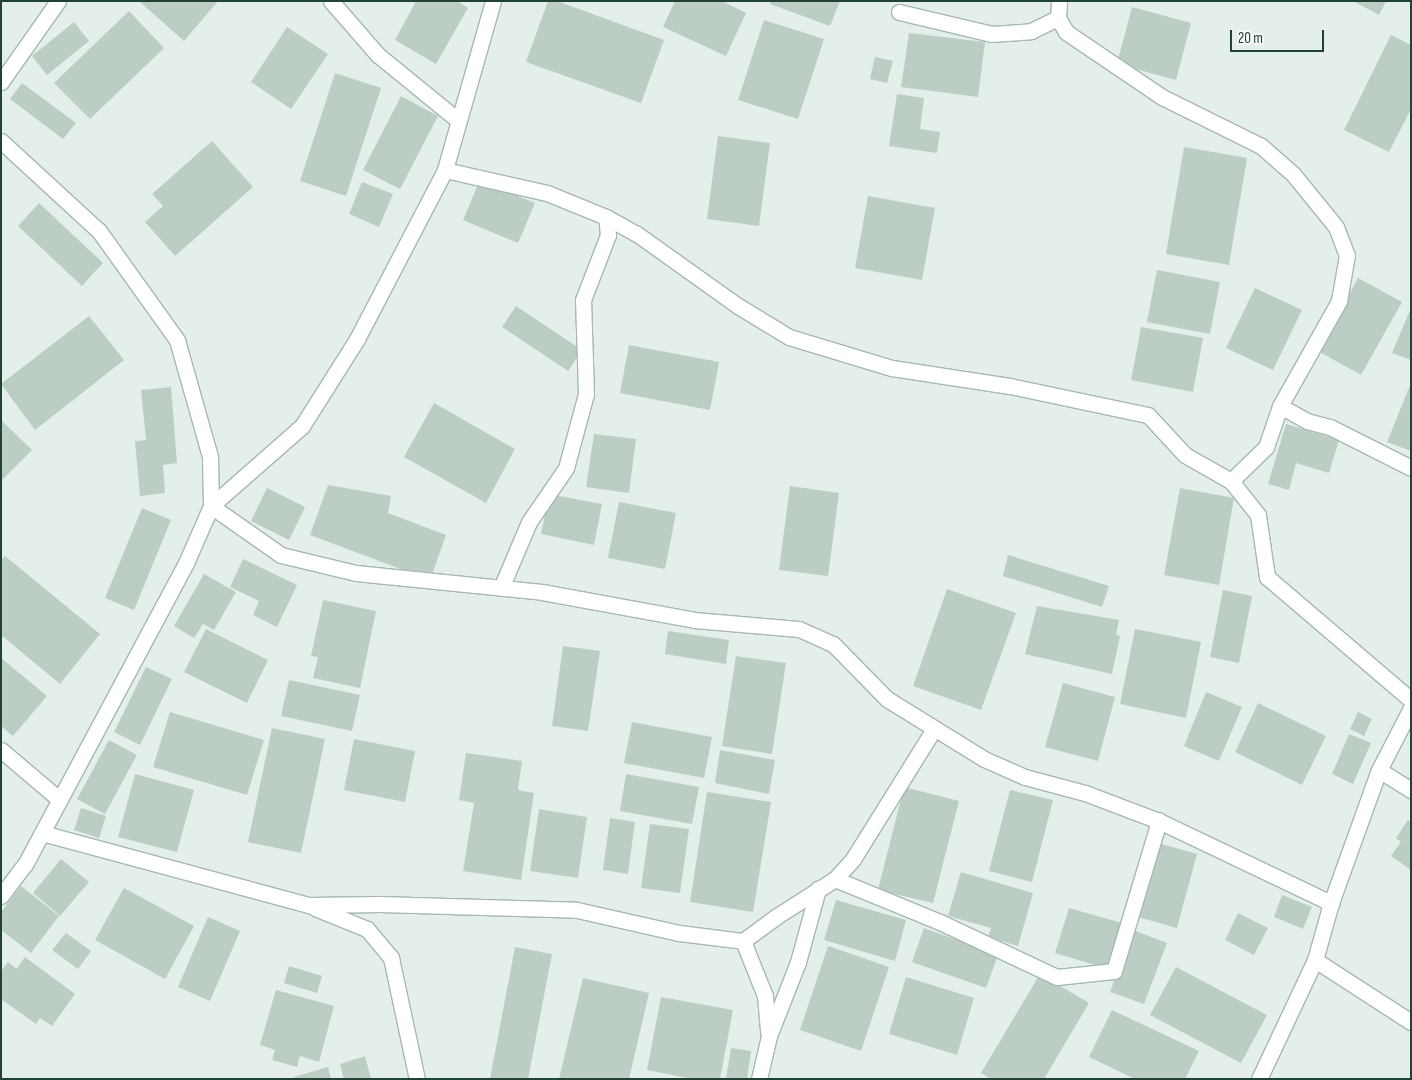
<!DOCTYPE html>
<style>
body{margin:0}
#map{position:relative;width:1412px;height:1080px;overflow:hidden;background:#e4efe9;font-family:"Sofia Sans Condensed",sans-serif}
div>[style]{position:absolute}
[style*='--x']{left:calc(var(--x)*1px);top:calc(var(--y)*1px);width:calc(var(--w)*1px);rotate:calc(var(--a)*1deg)}
.building>*{inset:0;background:#bccdc4}
.roads{filter:drop-shadow(1px 0 #a6b8b0) drop-shadow(-1px 0 #a6b8b0) drop-shadow(0 1px #a6b8b0) drop-shadow(0 -1px #a6b8b0)}
.street>*{height:15px;margin:-7.5px;padding:0 7.5px;transform-origin:7.5px;border-radius:7.5px;background:#fff}
span{translate:-50% -50%;white-space:nowrap;text-align:center;line-height:1.15;-webkit-text-stroke:5px #f6fbf7;paint-order:stroke}
.frame{position:absolute;inset:0;border:2px solid #214336;pointer-events:none}
.scale{position:absolute;left:1230px;top:30px;width:94px;height:22px;box-sizing:border-box;border:2px solid #214336;border-top:0;padding-left:6px;font-size:15px;line-height:18px;white-space:nowrap;color:#214336;-webkit-text-stroke:4px #f6fbf7;paint-order:stroke}
</style>
<div id="map">
<div class="building">
<div style="clip-path:polygon(139px 1px,218px 1px,184px 41px)"></div>
<div style="clip-path:polygon(416px 1px,457px 1px,468px 8px,436px 64px,395px 40px)"></div>
<div style="clip-path:polygon(548px 1px,557px 1px,664px 40px,641px 103px,526px 62px)"></div>
<div style="clip-path:polygon(675px 1px,722px 1px,746px 13px,726px 56px,663px 27px)"></div>
<div style="clip-path:polygon(771px 1px,840px 1px,830px 26px,770px 4px)"></div>
<div style="clip-path:polygon(1353px 1px,1386px 1px,1379px 15px)"></div>
<div style="clip-path:polygon(1132px 7px,1191px 23px,1176px 80px,1117px 64px)"></div>
<div style="clip-path:polygon(129px 11px,164px 48px,90px 119px,54px 83px)"></div>
<div style="clip-path:polygon(764px 20px,824px 39px,798px 119px,738px 100px)"></div>
<div style="clip-path:polygon(74px 22px,89px 41px,47px 75px,32px 56px)"></div>
<div style="clip-path:polygon(287px 27px,328px 54px,291px 109px,251px 82px)"></div>
<div style="clip-path:polygon(909px 33px,985px 42px,978px 97px,901px 87px)"></div>
<div style="clip-path:polygon(1391px 35px,1411px 45px,1411px 109px,1389px 152px,1344px 130px)"></div>
<div style="clip-path:polygon(875px 57px,893px 61px,887px 83px,870px 79px)"></div>
<div style="clip-path:polygon(335px 73px,381px 88px,346px 196px,300px 181px)"></div>
<div style="clip-path:polygon(22px 83px,76px 123px,63px 139px,10px 99px)"></div>
<div style="clip-path:polygon(897px 94px,924px 98px,920px 129px,940px 132px,937px 153px,889px 146px)"></div>
<div style="clip-path:polygon(401px 96px,438px 116px,400px 189px,363px 170px)"></div>
<div style="clip-path:polygon(718px 136px,770px 143px,759px 226px,707px 219px)"></div>
<div style="clip-path:polygon(212px 141px,253px 187px,175px 256px,145px 222px,163px 206px,152px 194px)"></div>
<div style="clip-path:polygon(1184px 147px,1247px 158px,1229px 265px,1166px 254px)"></div>
<div style="clip-path:polygon(480px 180px,535px 203px,518px 243px,463px 220px)"></div>
<div style="clip-path:polygon(362px 182px,393px 194px,379px 227px,349px 214px)"></div>
<div style="clip-path:polygon(868px 196px,935px 208px,922px 280px,855px 268px)"></div>
<div style="clip-path:polygon(39px 203px,103px 263px,82px 286px,18px 226px)"></div>
<div style="clip-path:polygon(1157px 270px,1220px 282px,1210px 334px,1147px 322px)"></div>
<div style="clip-path:polygon(1358px 278px,1402px 302px,1361px 375px,1318px 351px)"></div>
<div style="clip-path:polygon(1255px 288px,1302px 310px,1273px 370px,1226px 348px)"></div>
<div style="clip-path:polygon(516px 306px,582px 350px,568px 371px,502px 327px)"></div>
<div style="clip-path:polygon(1411px 308px,1411px 360px,1392px 353px)"></div>
<div style="clip-path:polygon(89px 316px,124px 360px,35px 430px,1px 384px)"></div>
<div style="clip-path:polygon(1141px 327px,1203px 338px,1193px 392px,1131px 380px)"></div>
<div style="clip-path:polygon(629px 345px,719px 362px,710px 410px,620px 393px)"></div>
<div style="clip-path:polygon(1411px 383px,1411px 451px,1387px 442px)"></div>
<div style="clip-path:polygon(171px 387px,177px 463px,163px 465px,165px 493px,140px 496px,135px 441px,146px 440px,141px 390px)"></div>
<div style="clip-path:polygon(434px 403px,515px 449px,486px 503px,404px 457px)"></div>
<div style="clip-path:polygon(1px 420px,32px 450px,1px 481px)"></div>
<div style="clip-path:polygon(1286px 424px,1339px 440px,1329px 473px,1296px 463px,1289px 490px,1268px 484px)"></div>
<div style="clip-path:polygon(594px 434px,636px 439px,629px 493px,586px 487px)"></div>
<div style="clip-path:polygon(328px 485px,391px 496px,388px 513px,446px 535px,430px 580px,310px 535px)"></div>
<div style="clip-path:polygon(790px 486px,839px 493px,828px 576px,779px 570px)"></div>
<div style="clip-path:polygon(267px 488px,305px 507px,289px 540px,251px 521px)"></div>
<div style="clip-path:polygon(1180px 488px,1234px 498px,1219px 585px,1164px 575px)"></div>
<div style="clip-path:polygon(549px 494px,602px 504px,594px 545px,541px 534px)"></div>
<div style="clip-path:polygon(619px 502px,676px 513px,665px 569px,608px 558px)"></div>
<div style="clip-path:polygon(142px 508px,171px 520px,134px 610px,105px 598px)"></div>
<div style="clip-path:polygon(1008px 555px,1109px 586px,1102px 607px,1003px 576px)"></div>
<div style="clip-path:polygon(5px 556px,100px 634px,60px 684px,1px 635px,1px 560px)"></div>
<div style="clip-path:polygon(243px 559px,297px 585px,277px 627px,253px 615px,259px 601px,230px 587px)"></div>
<div style="clip-path:polygon(204px 574px,236px 592px,214px 630px,203px 624px,194px 638px,174px 626px)"></div>
<div style="clip-path:polygon(947px 589px,1016px 613px,981px 710px,913px 686px)"></div>
<div style="clip-path:polygon(1223px 590px,1252px 596px,1239px 663px,1210px 657px)"></div>
<div style="clip-path:polygon(323px 600px,376px 611px,360px 688px,313px 678px,318px 657px,311px 656px)"></div>
<div style="clip-path:polygon(1037px 606px,1119px 620px,1116px 635px,1120px 636px,1112px 674px,1025px 654px)"></div>
<div style="clip-path:polygon(206px 629px,268px 660px,247px 703px,184px 672px)"></div>
<div style="clip-path:polygon(1135px 629px,1201px 642px,1186px 718px,1120px 704px)"></div>
<div style="clip-path:polygon(668px 631px,729px 640px,726px 664px,665px 654px)"></div>
<div style="clip-path:polygon(563px 646px,600px 651px,588px 731px,552px 726px)"></div>
<div style="clip-path:polygon(736px 656px,786px 663px,772px 754px,722px 746px)"></div>
<div style="clip-path:polygon(1px 658px,47px 696px,13px 736px,1px 726px)"></div>
<div style="clip-path:polygon(146px 667px,172px 679px,140px 745px,114px 732px)"></div>
<div style="clip-path:polygon(289px 680px,360px 695px,352px 731px,281px 716px)"></div>
<div style="clip-path:polygon(1063px 683px,1115px 697px,1098px 761px,1045px 747px)"></div>
<div style="clip-path:polygon(1206px 692px,1242px 707px,1219px 761px,1184px 746px)"></div>
<div style="clip-path:polygon(1258px 703px,1326px 736px,1302px 785px,1235px 752px)"></div>
<div style="clip-path:polygon(170px 712px,264px 740px,247px 795px,153px 767px)"></div>
<div style="clip-path:polygon(1358px 712px,1372px 719px,1364px 736px,1350px 729px)"></div>
<div style="clip-path:polygon(632px 722px,712px 737px,704px 778px,624px 763px)"></div>
<div style="clip-path:polygon(272px 728px,325px 739px,301px 853px,248px 842px)"></div>
<div style="clip-path:polygon(1349px 734px,1371px 743px,1353px 784px,1332px 774px)"></div>
<div style="clip-path:polygon(354px 739px,415px 751px,405px 802px,344px 790px)"></div>
<div style="clip-path:polygon(109px 740px,137px 755px,105px 814px,77px 799px)"></div>
<div style="clip-path:polygon(720px 750px,775px 760px,769px 794px,715px 783px)"></div>
<div style="clip-path:polygon(466px 753px,522px 761px,518px 790px,534px 793px,521px 880px,463px 871px,474px 803px,459px 800px)"></div>
<div style="clip-path:polygon(135px 774px,194px 790px,177px 852px,118px 837px)"></div>
<div style="clip-path:polygon(626px 774px,699px 787px,692px 824px,620px 811px)"></div>
<div style="clip-path:polygon(904px 787px,959px 801px,933px 903px,878px 890px)"></div>
<div style="clip-path:polygon(1010px 790px,1053px 800px,1032px 882px,989px 871px)"></div>
<div style="clip-path:polygon(707px 792px,771px 802px,753px 912px,690px 902px)"></div>
<div style="clip-path:polygon(81px 808px,106px 816px,99px 838px,74px 830px)"></div>
<div style="clip-path:polygon(539px 809px,587px 817px,578px 878px,530px 871px)"></div>
<div style="clip-path:polygon(610px 818px,635px 822px,628px 874px,603px 870px)"></div>
<div style="clip-path:polygon(1408px 820px,1411px 822px,1411px 870px,1391px 856px,1401px 842px,1396px 838px)"></div>
<div style="clip-path:polygon(650px 824px,689px 829px,680px 893px,641px 888px)"></div>
<div style="clip-path:polygon(1158px 843px,1197px 854px,1177px 928px,1138px 917px)"></div>
<div style="clip-path:polygon(61px 859px,89px 882px,60px 916px,33px 893px)"></div>
<div style="clip-path:polygon(961px 872px,1033px 893px,1018px 946px,988px 937px,991px 928px,948px 916px)"></div>
<div style="clip-path:polygon(21px 886px,59px 916px,31px 953px,1px 930px,1px 912px)"></div>
<div style="clip-path:polygon(124px 888px,194px 926px,165px 979px,95px 940px)"></div>
<div style="clip-path:polygon(1282px 895px,1312px 907px,1303px 929px,1274px 917px)"></div>
<div style="clip-path:polygon(836px 900px,906px 920px,895px 961px,824px 940px)"></div>
<div style="clip-path:polygon(1069px 908px,1122px 923px,1108px 969px,1055px 953px)"></div>
<div style="clip-path:polygon(1238px 913px,1268px 928px,1254px 955px,1225px 940px)"></div>
<div style="clip-path:polygon(208px 917px,240px 931px,210px 1001px,178px 987px)"></div>
<div style="clip-path:polygon(924px 928px,998px 955px,986px 988px,912px 962px)"></div>
<div style="clip-path:polygon(1133px 930px,1167px 943px,1144px 1004px,1110px 992px)"></div>
<div style="clip-path:polygon(66px 933px,91px 951px,78px 969px,52px 950px)"></div>
<div style="clip-path:polygon(828px 946px,889px 967px,861px 1051px,800px 1030px)"></div>
<div style="clip-path:polygon(515px 947px,552px 954px,528px 1079px,490px 1079px)"></div>
<div style="clip-path:polygon(25px 957px,75px 994px,52px 1026px,40px 1018px,36px 1024px,1px 999px,1px 971px,8px 962px,17px 969px)"></div>
<div style="clip-path:polygon(289px 966px,322px 976px,317px 993px,284px 983px)"></div>
<div style="clip-path:polygon(1176px 967px,1267px 1015px,1241px 1063px,1150px 1015px)"></div>
<div style="clip-path:polygon(1040px 974px,1089px 1003px,1044px 1079px,991px 1079px,981px 1073px)"></div>
<div style="clip-path:polygon(906px 977px,974px 998px,957px 1055px,889px 1034px)"></div>
<div style="clip-path:polygon(583px 978px,649px 993px,629px 1079px,559px 1079px)"></div>
<div style="clip-path:polygon(276px 990px,334px 1006px,319px 1062px,300px 1056px,297px 1067px,272px 1060px,275px 1050px,260px 1045px)"></div>
<div style="clip-path:polygon(661px 997px,733px 1010px,720px 1079px,692px 1079px,647px 1070px)"></div>
<div style="clip-path:polygon(1112px 1010px,1199px 1051px,1185px 1079px,1135px 1079px,1089px 1057px)"></div>
<div style="clip-path:polygon(731px 1048px,751px 1051px,747px 1079px,726px 1079px)"></div>
<div style="clip-path:polygon(365px 1056px,371px 1079px,344px 1079px,340px 1064px)"></div>
<div style="clip-path:polygon(328px 1067px,331px 1079px,295px 1079px,294px 1077px)"></div>
</div>
<div class="roads">
<div class="street">
<div style="--x:331;--y:1;--w:72;--a:49"></div>
<div style="--x:378;--y:55;--w:104;--a:39.2"></div>
<div style="--x:493;--y:1;--w:176;--a:105.9"></div>
<div style="--x:445;--y:170;--w:191;--a:117.5"></div>
<div style="--x:357;--y:339;--w:103;--a:122.3"></div>
<div style="--x:302;--y:426;--w:121;--a:138.7"></div>
<div style="--x:211;--y:506;--w:85;--a:35"></div>
<div style="--x:281;--y:555;--w:77;--a:13.5"></div>
<div style="--x:356;--y:573;--w:187;--a:5.8"></div>
<div style="--x:542;--y:592;--w:155;--a:10.4"></div>
<div style="--x:694;--y:620;--w:105;--a:4.9"></div>
<div style="--x:799;--y:629;--w:37;--a:24"></div>
<div style="--x:833;--y:644;--w:77;--a:45.5"></div>
<div style="--x:887;--y:699;--w:114;--a:31.7"></div>
<div style="--x:984;--y:759;--w:45;--a:23.7"></div>
<div style="--x:1025;--y:777;--w:62;--a:14.9"></div>
<div style="--x:1085;--y:793;--w:79;--a:20.7"></div>
<div style="--x:1159;--y:821;--w:191;--a:25.5"></div>
<div style="--x:1059;--y:1;--w:17;--a:93"></div>
<div style="--x:1058;--y:18;--w:16;--a:60"></div>
<div style="--x:1066;--y:32;--w:116;--a:34.1"></div>
<div style="--x:1162;--y:97;--w:110;--a:26.3"></div>
<div style="--x:1261;--y:146;--w:43;--a:41.2"></div>
<div style="--x:1293;--y:174;--w:68;--a:50.9"></div>
<div style="--x:1336;--y:227;--w:30;--a:69"></div>
<div style="--x:1347;--y:255;--w:47;--a:99.9"></div>
<div style="--x:1339;--y:301;--w:120;--a:119.3"></div>
<div style="--x:899;--y:12;--w:96;--a:13.3"></div>
<div style="--x:992;--y:34;--w:39;--a:-4"></div>
<div style="--x:1031;--y:31;--w:30;--a:-26"></div>
<div style="--x:1;--y:82;--w:99;--a:-54.9"></div>
<div style="--x:1;--y:141;--w:133;--a:42.6"></div>
<div style="--x:99;--y:231;--w:134;--a:54.4"></div>
<div style="--x:177;--y:340;--w:122;--a:74.2"></div>
<div style="--x:210;--y:457;--w:49;--a:88.8"></div>
<div style="--x:211;--y:506;--w:62;--a:113.7"></div>
<div style="--x:186;--y:563;--w:341;--a:118.1"></div>
<div style="--x:25;--y:864;--w:40;--a:127"></div>
<div style="--x:445;--y:170;--w:105;--a:12.7"></div>
<div style="--x:547;--y:193;--w:64;--a:22.1"></div>
<div style="--x:606;--y:217;--w:35;--a:29"></div>
<div style="--x:637;--y:234;--w:124;--a:35.5"></div>
<div style="--x:738;--y:306;--w:60;--a:31.3"></div>
<div style="--x:789;--y:337;--w:108;--a:16.8"></div>
<div style="--x:892;--y:368;--w:119;--a:8.7"></div>
<div style="--x:1010;--y:386;--w:141;--a:11.9"></div>
<div style="--x:1148;--y:415;--w:54;--a:47.2"></div>
<div style="--x:1185;--y:455;--w:53;--a:29.5"></div>
<div style="--x:1231;--y:481;--w:43;--a:51.5"></div>
<div style="--x:1258;--y:515;--w:63;--a:81.7"></div>
<div style="--x:1267;--y:577;--w:189;--a:40.5"></div>
<div style="--x:1231;--y:481;--w:49;--a:-44.2"></div>
<div style="--x:1266;--y:447;--w:43;--a:-71.1"></div>
<div style="--x:1280;--y:406;--w:31;--a:29"></div>
<div style="--x:1307;--y:421;--w:24;--a:15"></div>
<div style="--x:1330;--y:427;--w:91;--a:26.8"></div>
<div style="--x:501;--y:588;--w:72;--a:-67"></div>
<div style="--x:529;--y:522;--w:65;--a:-55.6"></div>
<div style="--x:566;--y:468;--w:77;--a:-74.9"></div>
<div style="--x:586;--y:394;--w:94;--a:-91.8"></div>
<div style="--x:583;--y:300;--w:70;--a:-69"></div>
<div style="--x:608;--y:235;--w:18;--a:-96"></div>
<div style="--x:1;--y:750;--w:77;--a:40.3"></div>
<div style="--x:1379;--y:770;--w:38;--a:32"></div>
<div style="--x:42;--y:833;--w:277;--a:15.1"></div>
<div style="--x:309;--y:905;--w:71;--a:-0.8"></div>
<div style="--x:380;--y:904;--w:197;--a:1.7"></div>
<div style="--x:577;--y:910;--w:105;--a:12.7"></div>
<div style="--x:679;--y:933;--w:64;--a:7.1"></div>
<div style="--x:743;--y:941;--w:42;--a:-36.3"></div>
<div style="--x:777;--y:916;--w:69;--a:-32.5"></div>
<div style="--x:835;--y:879;--w:27;--a:-48"></div>
<div style="--x:853;--y:859;--w:153;--a:-58.1"></div>
<div style="--x:835;--y:879;--w:113;--a:22.3"></div>
<div style="--x:940;--y:922;--w:129;--a:25.2"></div>
<div style="--x:1057;--y:977;--w:57;--a:-6"></div>
<div style="--x:1114;--y:971;--w:157;--a:-73.3"></div>
<div style="--x:315;--y:908;--w:56;--a:22"></div>
<div style="--x:367;--y:929;--w:38;--a:50"></div>
<div style="--x:391;--y:958;--w:124;--a:77.9"></div>
<div style="--x:743;--y:941;--w:59;--a:68.2"></div>
<div style="--x:765;--y:996;--w:37;--a:85"></div>
<div style="--x:1315;--y:960;--w:114;--a:32.9"></div>
<div style="--x:759;--y:1079;--w:44;--a:-76.9"></div>
<div style="--x:769;--y:1036;--w:79;--a:-68.6"></div>
<div style="--x:798;--y:962;--w:76;--a:-74.7"></div>
<div style="--x:1259;--y:1079;--w:132;--a:-64.8"></div>
<div style="--x:1315;--y:960;--w:59;--a:-74.3"></div>
<div style="--x:1331;--y:903;--w:141;--a:-70.2"></div>
<div style="--x:1379;--y:770;--w:70;--a:-62.7"></div>
</div>
</div>
<div class="frame"></div>
<div class="scale">20 m</div>
</div>
